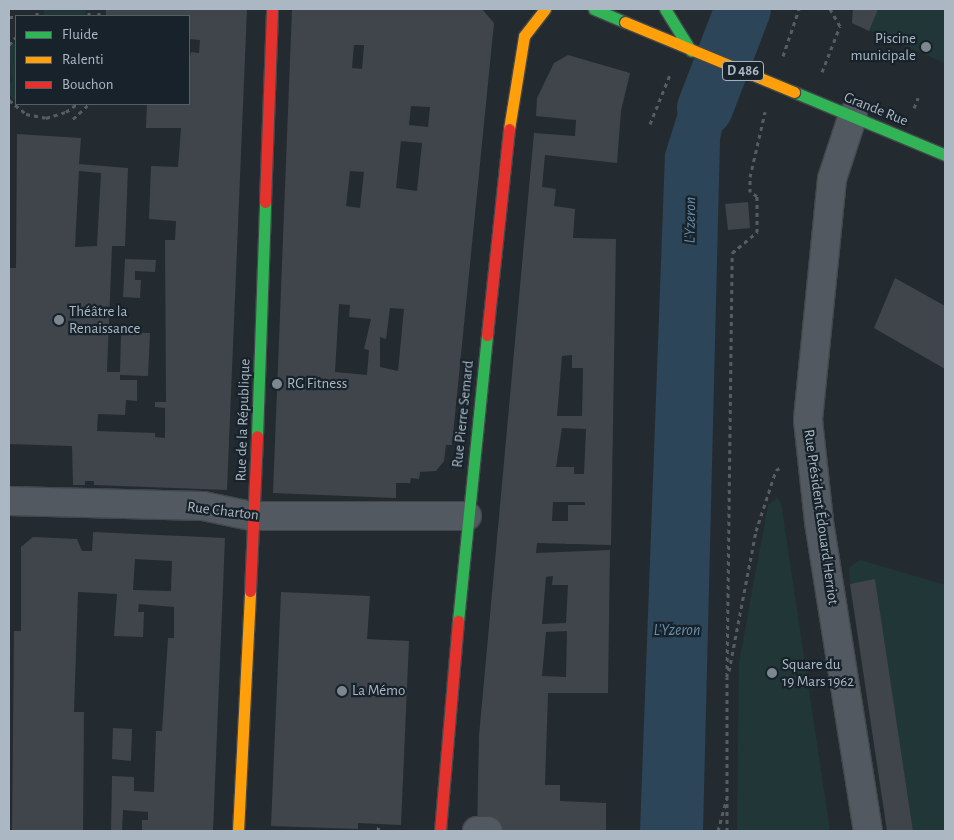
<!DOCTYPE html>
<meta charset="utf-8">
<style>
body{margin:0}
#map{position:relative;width:954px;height:840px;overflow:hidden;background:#242b30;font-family:"Alegreya Sans",sans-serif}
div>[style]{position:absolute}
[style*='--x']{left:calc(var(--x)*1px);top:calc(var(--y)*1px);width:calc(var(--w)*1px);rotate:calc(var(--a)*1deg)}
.green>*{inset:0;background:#213737}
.water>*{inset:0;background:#2d4559}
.river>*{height:56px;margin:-28px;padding:0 28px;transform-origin:28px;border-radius:28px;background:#2d4559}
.building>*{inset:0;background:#3f454a}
.path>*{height:3px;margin-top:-1.5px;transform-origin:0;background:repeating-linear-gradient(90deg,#565e63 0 4px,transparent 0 8px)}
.roads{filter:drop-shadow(1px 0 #42474b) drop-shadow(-1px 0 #42474b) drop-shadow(0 1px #42474b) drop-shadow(0 -1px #42474b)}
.street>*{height:28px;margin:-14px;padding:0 14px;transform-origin:14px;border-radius:14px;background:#525960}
.fast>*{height:11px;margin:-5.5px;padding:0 5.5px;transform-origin:5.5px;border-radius:5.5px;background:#30b455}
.slow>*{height:11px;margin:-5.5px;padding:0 5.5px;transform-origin:5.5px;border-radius:5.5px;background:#ff9f0a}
.jam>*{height:11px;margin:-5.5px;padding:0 5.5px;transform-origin:5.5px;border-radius:5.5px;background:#e5322d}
.bridges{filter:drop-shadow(1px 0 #42474b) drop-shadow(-1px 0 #42474b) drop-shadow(0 1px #42474b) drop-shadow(0 -1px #42474b)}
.fast-bridge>*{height:11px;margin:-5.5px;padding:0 5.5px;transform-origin:5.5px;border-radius:5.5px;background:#30b455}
.slow-bridge>*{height:11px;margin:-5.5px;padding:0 5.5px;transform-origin:5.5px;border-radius:5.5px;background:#ff9f0a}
.dots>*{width:14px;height:14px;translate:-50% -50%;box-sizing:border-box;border:2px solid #17222b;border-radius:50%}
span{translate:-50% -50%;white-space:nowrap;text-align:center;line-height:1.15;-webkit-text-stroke:4.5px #17222b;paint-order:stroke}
.shield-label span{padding:1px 4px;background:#17222b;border:1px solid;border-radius:4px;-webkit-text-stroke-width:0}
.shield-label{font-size:14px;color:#abb8c4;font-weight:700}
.poi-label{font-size:15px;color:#abb8c4}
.right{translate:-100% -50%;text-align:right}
.left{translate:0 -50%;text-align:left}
.street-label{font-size:15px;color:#abb8c4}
.water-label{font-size:16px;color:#698eaa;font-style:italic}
.frame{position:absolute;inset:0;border:10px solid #abb8c4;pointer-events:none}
.legend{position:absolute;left:15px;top:15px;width:175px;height:90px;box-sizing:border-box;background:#17222b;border:1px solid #525e68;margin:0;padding:6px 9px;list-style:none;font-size:15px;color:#abb8c4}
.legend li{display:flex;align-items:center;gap:10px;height:25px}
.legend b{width:25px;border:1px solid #525e68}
</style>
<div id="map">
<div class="green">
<div style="clip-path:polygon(44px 9px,85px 9px,85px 16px,44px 15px)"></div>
<div style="clip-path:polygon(853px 9px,945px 9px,945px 63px,852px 23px)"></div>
<div style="clip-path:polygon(16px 40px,16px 103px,9px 94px,9px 83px,12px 82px,9px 48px)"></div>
<div style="clip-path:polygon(777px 498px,781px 503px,830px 831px,737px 831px,739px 663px,768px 505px)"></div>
<div style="clip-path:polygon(860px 560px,945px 585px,945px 831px,913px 831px,875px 580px,850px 584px,849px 568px)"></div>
</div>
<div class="water">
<div style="clip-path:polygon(718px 28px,744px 39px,720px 139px,703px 831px,640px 831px,665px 154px,680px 106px)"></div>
</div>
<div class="river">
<div style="--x:705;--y:108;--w:106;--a:-69"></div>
</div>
<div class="building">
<div style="clip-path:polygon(evenodd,106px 9px,247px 9px,227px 490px,94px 485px,94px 481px,85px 481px,85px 485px,73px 485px,72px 446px,9px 444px,9px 268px,16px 268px,17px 134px,81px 138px,79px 164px,128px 168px,125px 246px,112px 246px,107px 372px,120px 372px,121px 332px,150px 333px,148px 376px,120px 375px,120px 380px,137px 380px,137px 401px,126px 400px,125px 415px,98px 414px,97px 431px,155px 433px,155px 437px,165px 438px,165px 408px,155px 407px,155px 402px,166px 402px,165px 240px,175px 240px,176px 221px,149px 219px,151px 166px,178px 167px,181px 128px,146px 128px,147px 104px,189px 104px,189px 62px,191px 52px,199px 53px,200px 40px,189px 39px,189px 16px,106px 16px,106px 9px,79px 171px,101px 173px,97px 246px,75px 247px,79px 171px)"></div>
<div style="clip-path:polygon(evenodd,292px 9px,482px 9px,494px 23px,452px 445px,446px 445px,444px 461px,436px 471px,420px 472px,419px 479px,411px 478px,410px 483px,396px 483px,396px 498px,273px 493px,292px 9px,354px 45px,364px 45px,362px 69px,352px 68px,354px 45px,292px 9px,411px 106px,430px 107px,428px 127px,409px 125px,411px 106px,292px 9px,401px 141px,422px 143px,417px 191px,396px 188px,401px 141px,292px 9px,350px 171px,364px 172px,360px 208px,346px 206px,350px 171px,292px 9px,339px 304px,350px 305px,349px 317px,371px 319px,364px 349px,369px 350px,367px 375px,335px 372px,339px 304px,292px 9px,390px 308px,404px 309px,398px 371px,380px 367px,380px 337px,386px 339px,390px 308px)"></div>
<div style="clip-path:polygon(853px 9px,878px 9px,869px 31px,852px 23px)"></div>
<div style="clip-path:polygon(evenodd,568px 55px,630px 73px,621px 111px,617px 163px,545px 155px,542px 187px,556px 189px,554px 206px,575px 209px,573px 238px,616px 239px,611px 545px,537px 543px,536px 553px,610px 550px,608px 693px,548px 693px,545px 785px,560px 785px,560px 801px,606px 803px,606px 831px,477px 831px,479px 736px,534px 133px,575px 136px,576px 120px,536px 116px,537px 98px,554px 63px,568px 55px,572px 355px,572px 368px,583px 368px,582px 416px,557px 416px,562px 356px,572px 355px,568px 55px,562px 428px,586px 429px,584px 474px,574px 474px,574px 467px,556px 467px,562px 428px,568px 55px,553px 502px,585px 502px,585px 505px,568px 505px,568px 521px,552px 521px,553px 502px,568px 55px,553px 576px,552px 585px,568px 585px,566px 623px,542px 624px,546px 577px,553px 576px,568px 55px,567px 631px,566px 677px,542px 676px,546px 632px,567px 631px)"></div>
<div style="clip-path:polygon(748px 202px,750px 228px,728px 230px,725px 204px)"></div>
<div style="clip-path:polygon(125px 259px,156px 260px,155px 272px,135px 271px,135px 280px,141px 280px,140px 298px,123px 297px)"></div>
<div style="clip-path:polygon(895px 278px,945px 306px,945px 369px,874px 328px)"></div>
<div style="clip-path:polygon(evenodd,93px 532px,225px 538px,213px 831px,147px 831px,142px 830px,142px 820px,148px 820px,148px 812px,123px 810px,122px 831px,111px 831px,112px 776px,134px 777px,134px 791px,154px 792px,156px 731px,162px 731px,168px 638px,174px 638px,174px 607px,139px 604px,138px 612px,144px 612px,143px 637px,114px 636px,117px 594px,78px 592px,74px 712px,84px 712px,83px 830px,12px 831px,14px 631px,21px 631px,21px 547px,33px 537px,77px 539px,82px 551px,92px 551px,93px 532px,135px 559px,172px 561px,171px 591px,133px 590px,135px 559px)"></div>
<div style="clip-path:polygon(875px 579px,913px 831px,887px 831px,850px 584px)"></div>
<div style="clip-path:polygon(281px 592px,370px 596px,367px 639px,409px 641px,401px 825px,358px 823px,358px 829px,271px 826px)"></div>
<div style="clip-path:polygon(113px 728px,132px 729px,131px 761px,112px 759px)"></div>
</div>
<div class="path">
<div style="--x:37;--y:16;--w:7;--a:-90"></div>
<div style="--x:89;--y:16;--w:7;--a:-90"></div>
<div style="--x:99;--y:16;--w:7;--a:-90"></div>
<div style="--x:9;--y:17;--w:7;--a:0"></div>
<div style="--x:9;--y:45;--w:11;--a:-49"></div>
<div style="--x:783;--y:56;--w:50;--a:-71.2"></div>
<div style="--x:822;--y:72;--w:49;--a:-68.6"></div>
<div style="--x:840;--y:26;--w:20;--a:-120"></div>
<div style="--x:9;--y:100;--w:22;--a:39"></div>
<div style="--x:26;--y:114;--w:20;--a:11"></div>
<div style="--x:46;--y:118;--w:21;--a:-17"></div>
<div style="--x:66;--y:112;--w:14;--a:-36"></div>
<div style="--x:914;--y:108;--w:11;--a:-68"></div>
<div style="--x:73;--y:119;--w:22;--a:-43"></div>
<div style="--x:650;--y:124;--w:56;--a:-68"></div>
<div style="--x:729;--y:671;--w:143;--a:-79.1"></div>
<div style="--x:756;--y:531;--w:64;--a:-71.8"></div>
<div style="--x:776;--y:470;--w:7;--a:-27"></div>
<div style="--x:727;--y:677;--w:424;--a:-89.3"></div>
<div style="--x:732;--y:253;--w:33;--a:-40"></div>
<div style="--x:757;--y:232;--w:36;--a:-90"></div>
<div style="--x:757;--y:196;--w:8;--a:-150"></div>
<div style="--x:750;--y:192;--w:15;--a:-90"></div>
<div style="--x:750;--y:177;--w:67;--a:-77"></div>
<div style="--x:378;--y:831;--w:7;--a:-82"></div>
<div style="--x:718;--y:831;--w:34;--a:-75"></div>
<div style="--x:727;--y:831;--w:154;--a:-90"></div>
</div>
<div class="roads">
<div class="street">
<div style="--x:853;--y:115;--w:67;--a:108.2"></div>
<div style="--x:832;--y:179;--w:242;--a:95.7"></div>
<div style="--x:808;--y:420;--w:103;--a:83.8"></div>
<div style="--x:819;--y:522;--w:313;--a:81"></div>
<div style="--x:9;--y:501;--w:194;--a:1.5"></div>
<div style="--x:203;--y:506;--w:49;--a:11.8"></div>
<div style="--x:251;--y:516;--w:216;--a:0"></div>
<div style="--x:477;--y:831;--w:11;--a:0"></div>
</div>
<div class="fast">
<div style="--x:594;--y:9;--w:34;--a:23"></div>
<div style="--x:794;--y:92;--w:164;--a:22.6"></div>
<div style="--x:257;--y:436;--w:234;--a:-88"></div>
<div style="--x:458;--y:621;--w:287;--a:-84.2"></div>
</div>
<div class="slow">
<div style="--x:509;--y:129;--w:94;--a:-80.8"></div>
<div style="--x:524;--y:36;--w:34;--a:-52"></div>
<div style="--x:238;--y:831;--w:240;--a:-87.1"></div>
</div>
<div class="jam">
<div style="--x:265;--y:202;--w:193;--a:-87.9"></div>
<div style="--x:487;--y:335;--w:207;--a:-83.9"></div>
<div style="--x:250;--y:591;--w:155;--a:-87.4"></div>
<div style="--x:440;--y:831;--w:211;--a:-85.1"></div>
</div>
</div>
<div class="bridges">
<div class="fast-bridge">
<div style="--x:665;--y:9;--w:49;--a:58.2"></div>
</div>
<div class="slow-bridge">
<div style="--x:625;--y:22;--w:183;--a:22.5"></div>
</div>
</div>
<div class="dots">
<div style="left:926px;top:47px;background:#7c8790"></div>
<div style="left:59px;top:320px;background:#7c8790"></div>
<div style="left:277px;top:384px;background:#7c8790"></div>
<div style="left:772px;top:673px;background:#7c8790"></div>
<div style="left:342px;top:691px;background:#7c8790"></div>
</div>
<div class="shield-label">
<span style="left:743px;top:71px">D 486</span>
</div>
<div class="poi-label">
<span class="right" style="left:916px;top:47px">Piscine<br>municipale</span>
<span class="left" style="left:69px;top:320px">Théâtre la<br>Renaissance</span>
<span class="left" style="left:287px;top:384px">RG Fitness</span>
<span class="left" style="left:782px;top:673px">Square du<br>19 Mars 1962</span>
<span class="left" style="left:352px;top:691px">La Mémo</span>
</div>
<div class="street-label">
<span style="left:876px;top:109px;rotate:22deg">Grande Rue</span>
<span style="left:463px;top:414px;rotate:-84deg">Rue Pierre Semard</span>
<span style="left:243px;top:420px;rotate:-88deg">Rue de la République</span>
<span style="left:223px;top:511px;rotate:7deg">Rue Charton</span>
<span style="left:821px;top:517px;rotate:82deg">Rue Président Édouard Herriot</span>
</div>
<div class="water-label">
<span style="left:690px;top:220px;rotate:-89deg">L'Yzeron</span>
<span style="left:677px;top:630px">L'Yzeron</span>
</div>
<div class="frame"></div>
<ul class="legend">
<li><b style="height:6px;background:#30b455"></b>Fluide</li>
<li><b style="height:6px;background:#ff9f0a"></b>Ralenti</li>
<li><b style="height:6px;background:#e5322d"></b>Bouchon</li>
</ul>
</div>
